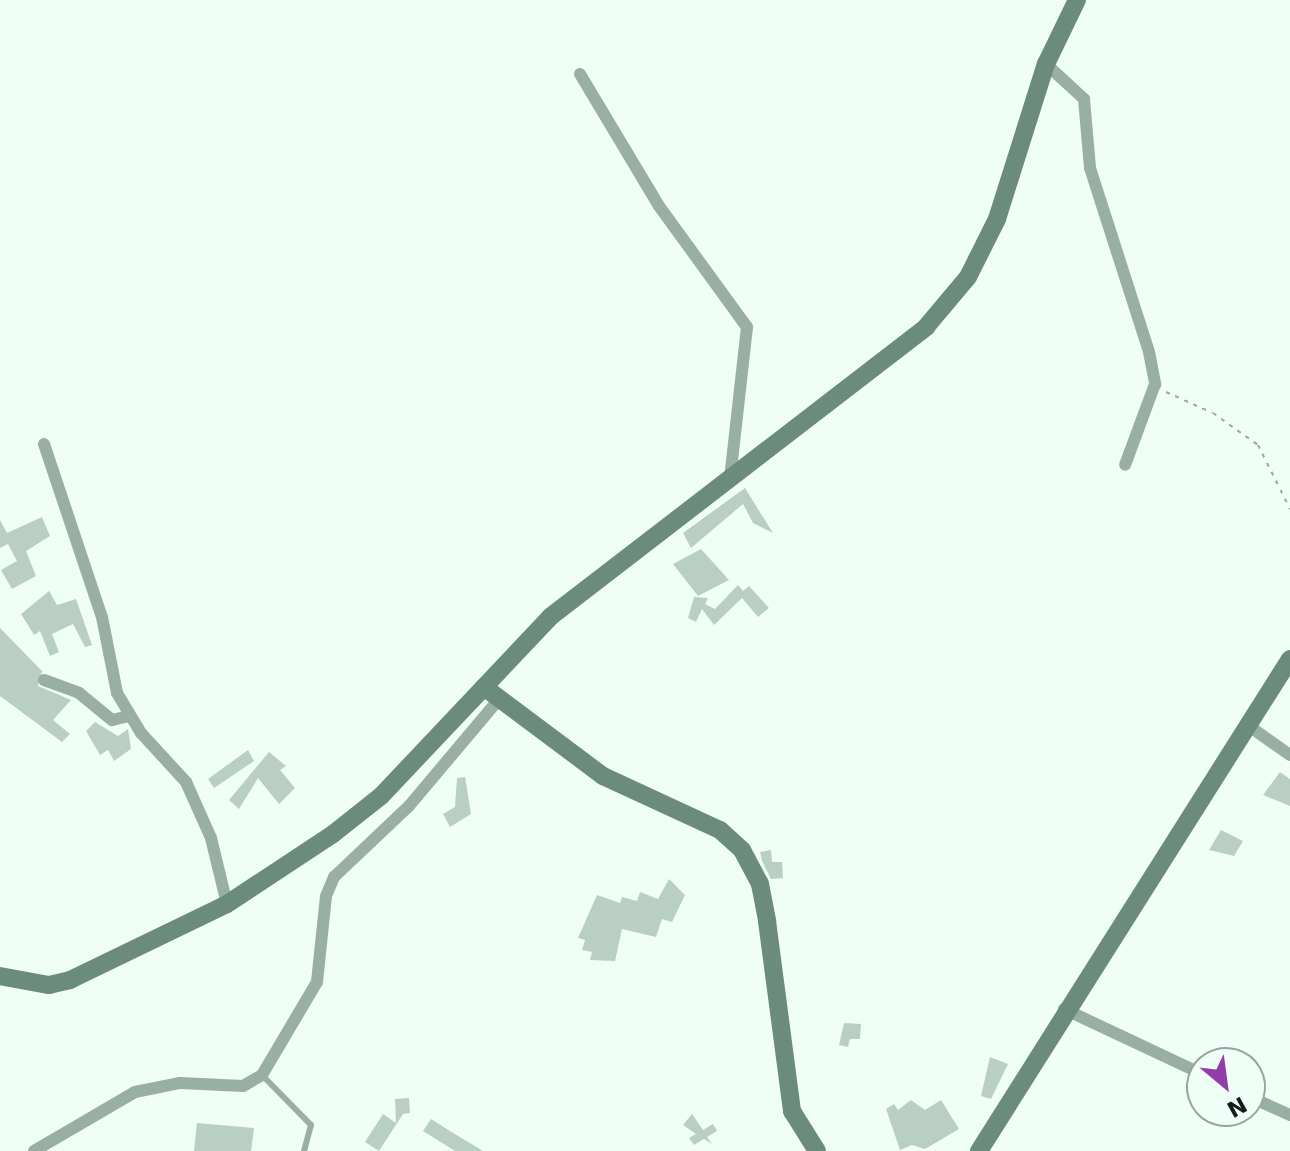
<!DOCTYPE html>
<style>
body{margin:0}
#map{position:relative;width:1290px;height:1151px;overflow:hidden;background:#f0fef8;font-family:"DejaVu Sans",sans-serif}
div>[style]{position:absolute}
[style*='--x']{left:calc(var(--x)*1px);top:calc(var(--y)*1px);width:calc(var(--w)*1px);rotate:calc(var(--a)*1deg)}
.building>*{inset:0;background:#b9cfc6}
.path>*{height:2px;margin-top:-1px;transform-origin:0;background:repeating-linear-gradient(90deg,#9ba7a1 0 4px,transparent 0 10px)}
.lane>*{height:6px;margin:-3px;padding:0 3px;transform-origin:3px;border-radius:3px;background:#99afa6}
.street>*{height:12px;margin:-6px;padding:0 6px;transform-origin:6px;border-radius:6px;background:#99afa6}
.secondary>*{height:18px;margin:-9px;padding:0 9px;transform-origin:9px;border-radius:9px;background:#6a8b7d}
span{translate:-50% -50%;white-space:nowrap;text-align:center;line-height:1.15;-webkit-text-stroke:8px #f0fef8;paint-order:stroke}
.north{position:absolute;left:1186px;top:1047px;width:80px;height:80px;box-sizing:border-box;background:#f0fef8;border:2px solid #98a49e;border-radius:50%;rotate:151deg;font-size:22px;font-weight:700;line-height:32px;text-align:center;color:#131c18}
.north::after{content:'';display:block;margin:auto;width:28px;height:36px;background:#923daa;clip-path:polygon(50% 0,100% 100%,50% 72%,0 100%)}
</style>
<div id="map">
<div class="building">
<div style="clip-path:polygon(745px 488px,773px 533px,753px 523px,743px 504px,691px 548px,683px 533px)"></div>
<div style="clip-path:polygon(42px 517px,50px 536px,26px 551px,36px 576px,12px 589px,1px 570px,17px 561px,8px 544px,0 548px,0 520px,7px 533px)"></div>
<div style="clip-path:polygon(701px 549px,729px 580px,698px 596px,673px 564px)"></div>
<div style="clip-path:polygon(738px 585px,743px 591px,749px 586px,769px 608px,758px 617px,742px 598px,714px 625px,702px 609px,696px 622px,688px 618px,694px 597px,708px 598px,705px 604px,715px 609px)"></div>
<div style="clip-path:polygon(49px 591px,57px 605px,76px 599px,92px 645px,85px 647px,73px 624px,52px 634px,59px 652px,50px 656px,40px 631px,34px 635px,21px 614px)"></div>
<div style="clip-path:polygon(0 628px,42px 671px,38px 686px,71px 700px,53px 720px,70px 734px,62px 742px,0 696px)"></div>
<div style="clip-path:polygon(95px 722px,118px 736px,128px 729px,131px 749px,114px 761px,108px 750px,100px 755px,86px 731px)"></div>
<div style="clip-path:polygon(248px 750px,254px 761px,214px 788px,208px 779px)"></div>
<div style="clip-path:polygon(269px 752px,286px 766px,280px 770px,295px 788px,279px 804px,258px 778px,239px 809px,229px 800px)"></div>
<div style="clip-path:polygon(1280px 772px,1290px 779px,1290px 806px,1263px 795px)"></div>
<div style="clip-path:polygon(465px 777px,471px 814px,450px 827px,443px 814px,455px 807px,457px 778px)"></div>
<div style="clip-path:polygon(1221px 830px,1243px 841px,1234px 856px,1209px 850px)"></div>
<div style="clip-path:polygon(771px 850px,772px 862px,782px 862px,783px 878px,771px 879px,762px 861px,760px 852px)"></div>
<div style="clip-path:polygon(669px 879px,685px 895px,672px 922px,662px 919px,656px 937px,622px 929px,615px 961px,590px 960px,592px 952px,582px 950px,585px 940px,578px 938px,597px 895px,620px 903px,622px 897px,637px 901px,640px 892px,658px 899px)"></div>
<div style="clip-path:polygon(844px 1023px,861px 1024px,860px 1039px,850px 1039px,848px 1047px,839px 1045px)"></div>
<div style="clip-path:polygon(990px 1057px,1008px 1064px,991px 1099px,981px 1096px)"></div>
<div style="clip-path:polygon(409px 1098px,410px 1113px,403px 1114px,379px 1151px,365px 1142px,383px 1114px,396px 1123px,395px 1099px)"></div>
<div style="clip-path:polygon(911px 1100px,925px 1110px,941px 1100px,959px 1129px,925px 1149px,912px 1145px,900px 1150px,886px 1109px,894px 1104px,898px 1110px)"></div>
<div style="clip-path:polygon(692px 1114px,703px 1130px,713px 1124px,717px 1131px,707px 1137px,712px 1144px,704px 1139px,694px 1145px,689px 1138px,696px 1134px,683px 1125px)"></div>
<div style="clip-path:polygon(431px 1119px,450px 1131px,483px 1151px,455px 1151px,423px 1131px)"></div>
<div style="clip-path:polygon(197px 1123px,254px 1128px,251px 1151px,194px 1151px)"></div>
</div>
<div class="path">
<div style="--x:1166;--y:392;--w:51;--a:24.1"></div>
<div style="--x:1213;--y:413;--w:55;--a:35.4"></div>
<div style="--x:1258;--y:445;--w:72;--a:63.4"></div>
</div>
<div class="lane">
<div style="--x:262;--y:1075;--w:70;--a:45.6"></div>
<div style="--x:311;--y:1125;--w:27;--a:105"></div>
</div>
<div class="street">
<div style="--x:1046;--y:64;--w:52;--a:42.6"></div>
<div style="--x:1084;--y:99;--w:69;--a:85"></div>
<div style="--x:1090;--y:168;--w:193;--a:72.2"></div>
<div style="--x:1149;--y:352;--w:33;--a:79"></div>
<div style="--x:1155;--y:384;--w:86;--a:110.3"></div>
<div style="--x:580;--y:74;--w:154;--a:59.1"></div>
<div style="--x:659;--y:206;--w:150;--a:54"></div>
<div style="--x:747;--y:327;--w:152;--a:96.4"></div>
<div style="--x:44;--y:444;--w:182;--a:71.5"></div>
<div style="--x:102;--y:617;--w:77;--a:78.8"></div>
<div style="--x:117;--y:693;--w:47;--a:59"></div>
<div style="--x:141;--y:733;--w:67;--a:47.4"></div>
<div style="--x:186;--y:782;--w:61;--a:65.9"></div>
<div style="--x:211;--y:838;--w:68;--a:76.4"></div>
<div style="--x:44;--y:680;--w:37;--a:20"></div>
<div style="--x:79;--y:693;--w:43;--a:39.3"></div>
<div style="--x:112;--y:720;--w:18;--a:-13"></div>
<div style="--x:1249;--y:726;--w:50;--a:35.3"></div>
<div style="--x:1064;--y:1009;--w:153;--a:25.2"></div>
<div style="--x:1250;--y:1097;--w:44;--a:24.2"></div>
<div style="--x:34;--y:1151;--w:117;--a:-30.3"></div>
<div style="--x:135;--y:1092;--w:46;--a:-11.3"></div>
<div style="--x:180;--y:1083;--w:63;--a:2.7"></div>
<div style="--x:243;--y:1086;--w:22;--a:-30"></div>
<div style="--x:262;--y:1075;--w:108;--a:-59.4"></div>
<div style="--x:317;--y:982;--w:86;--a:-84"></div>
<div style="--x:326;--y:896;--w:21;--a:-67"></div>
<div style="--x:334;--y:877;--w:103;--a:-43.4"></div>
<div style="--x:409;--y:806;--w:141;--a:-49.9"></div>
</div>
<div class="secondary">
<div style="--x:484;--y:687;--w:149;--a:36.8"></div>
<div style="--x:603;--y:776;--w:129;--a:24.8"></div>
<div style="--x:720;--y:830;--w:30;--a:42"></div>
<div style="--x:742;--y:850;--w:38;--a:62"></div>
<div style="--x:760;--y:884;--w:38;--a:79"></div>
<div style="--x:767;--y:921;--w:192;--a:82.5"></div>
<div style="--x:792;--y:1111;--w:47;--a:58"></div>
<div style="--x:0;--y:976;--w:50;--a:10.4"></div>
<div style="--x:49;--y:985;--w:22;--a:-13"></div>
<div style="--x:70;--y:980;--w:174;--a:-25.8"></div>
<div style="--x:227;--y:904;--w:127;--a:-33.4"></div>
<div style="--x:333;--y:834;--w:61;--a:-38.4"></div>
<div style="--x:381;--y:796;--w:246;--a:-46.6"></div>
<div style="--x:550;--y:617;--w:475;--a:-37.6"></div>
<div style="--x:926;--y:327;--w:65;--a:-50"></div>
<div style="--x:968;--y:277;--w:65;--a:-63.4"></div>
<div style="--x:997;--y:219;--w:163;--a:-72.5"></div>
<div style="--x:1046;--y:64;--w:71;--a:-64.2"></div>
<div style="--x:979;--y:1151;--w:582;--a:-57.7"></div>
</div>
<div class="north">N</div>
</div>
